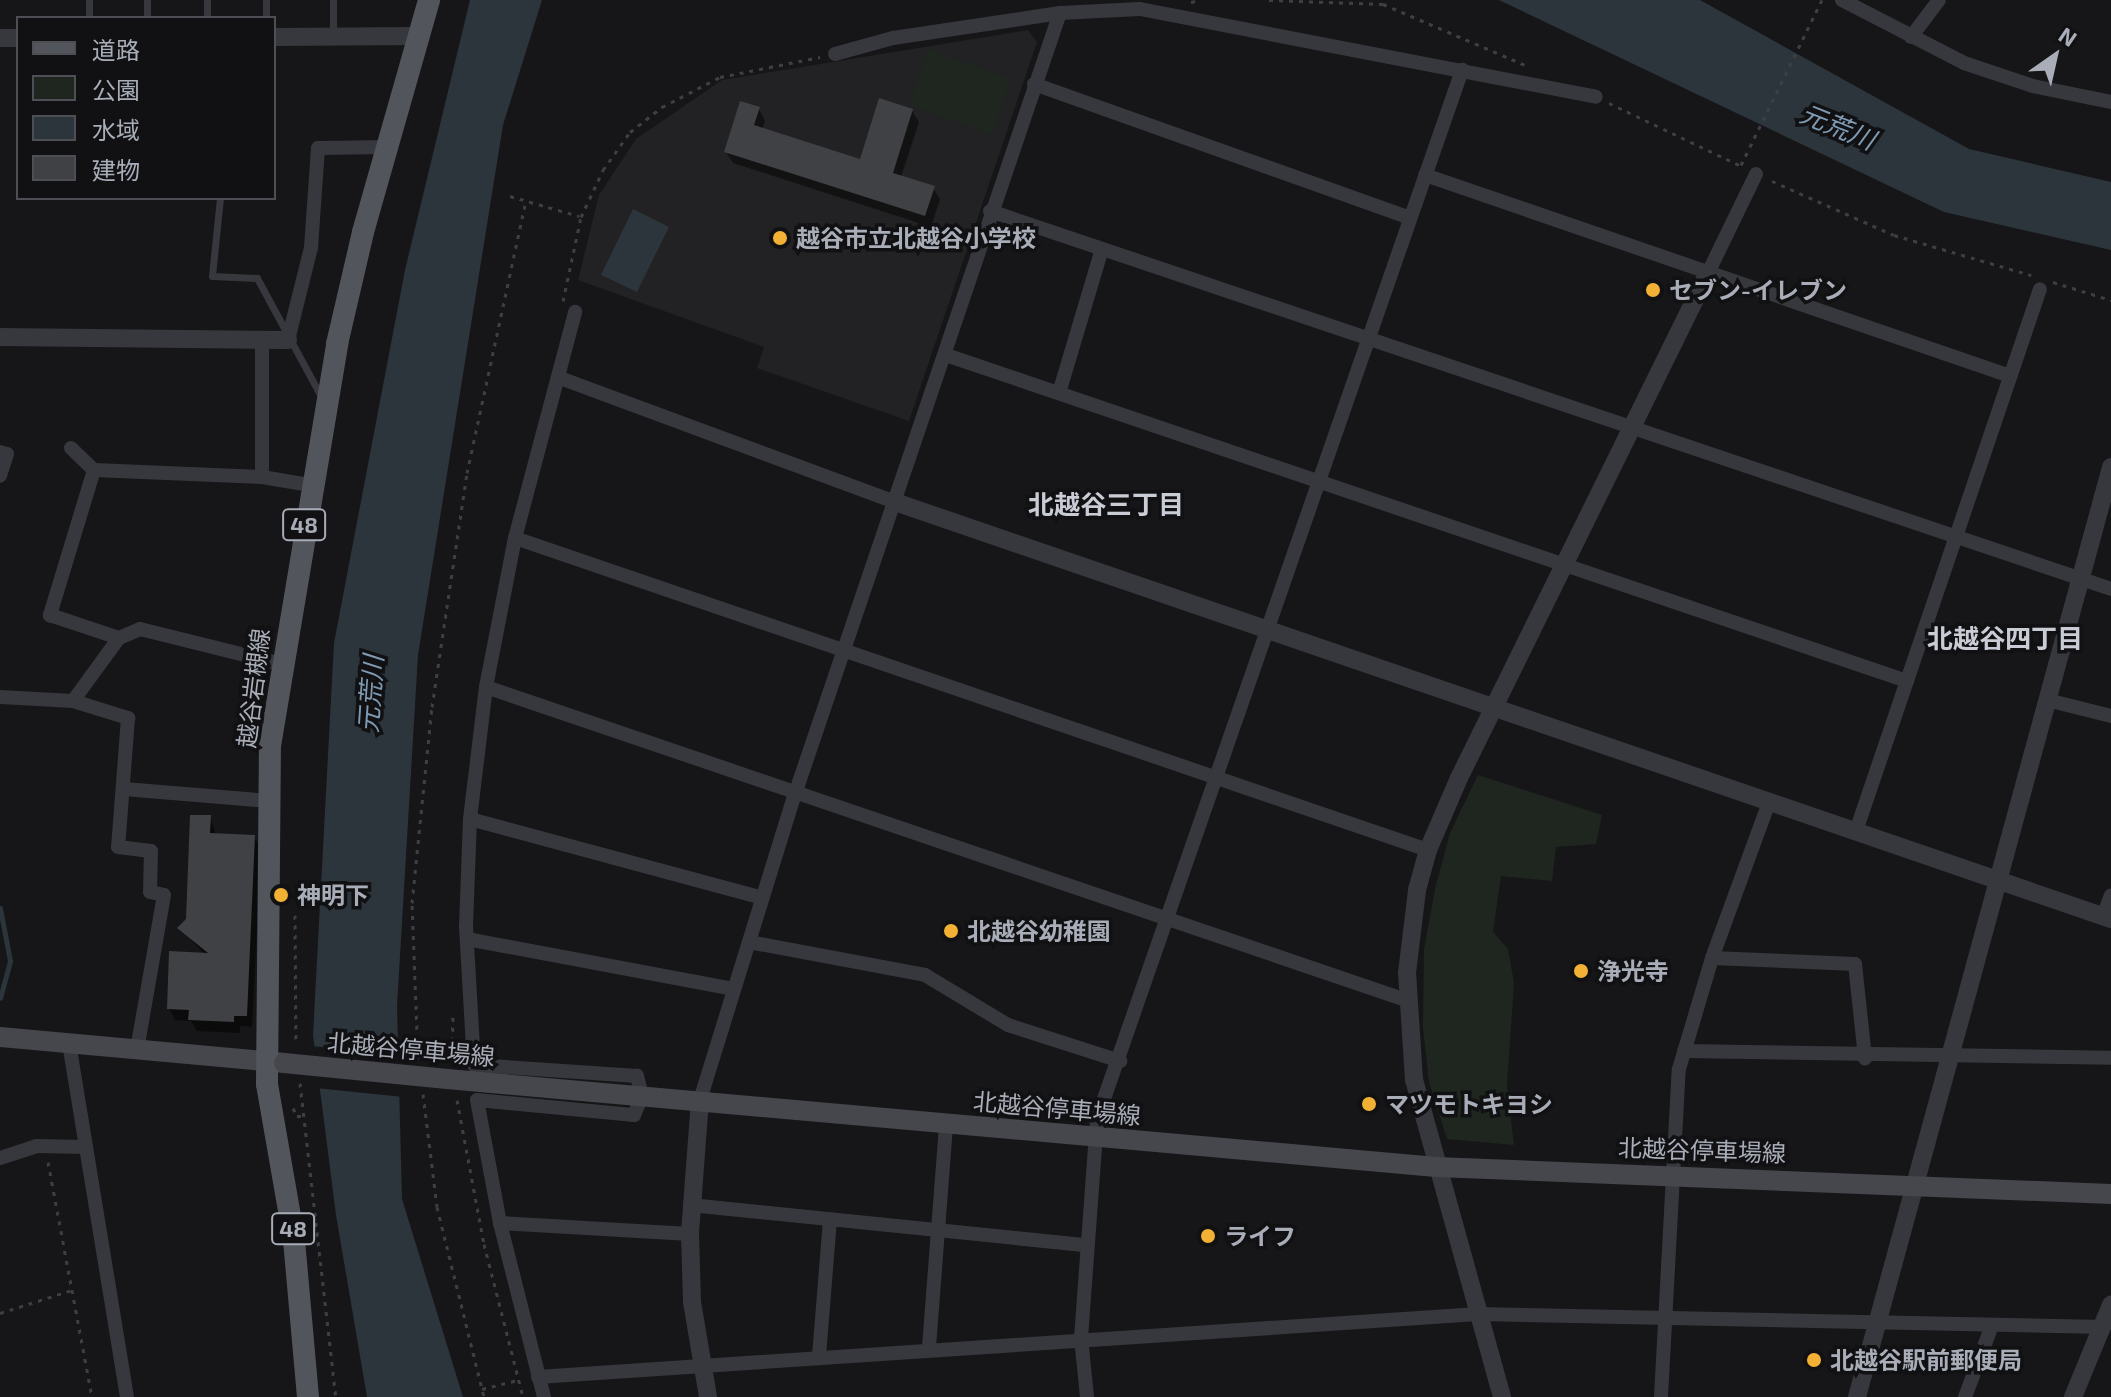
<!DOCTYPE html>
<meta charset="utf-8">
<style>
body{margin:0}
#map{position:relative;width:2111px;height:1397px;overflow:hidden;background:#161618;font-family:"Exo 2","Noto Sans JP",sans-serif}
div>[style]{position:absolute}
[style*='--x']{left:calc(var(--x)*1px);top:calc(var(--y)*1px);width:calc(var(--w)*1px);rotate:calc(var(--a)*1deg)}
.built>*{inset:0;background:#222225}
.green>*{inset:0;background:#1e261f}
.water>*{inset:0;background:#2c353c}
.pier>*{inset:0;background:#161618}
.shadow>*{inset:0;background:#0007}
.stream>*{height:5px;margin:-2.5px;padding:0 2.5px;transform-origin:2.5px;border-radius:2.5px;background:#2c353c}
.building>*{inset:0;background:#404145}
.path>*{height:3px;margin-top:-1.5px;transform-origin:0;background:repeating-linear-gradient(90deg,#3d3f44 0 4px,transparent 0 10px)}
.service>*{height:7px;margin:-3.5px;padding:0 3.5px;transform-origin:3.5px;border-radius:3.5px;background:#37383d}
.minor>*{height:14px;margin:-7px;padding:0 7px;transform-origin:7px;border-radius:7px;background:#37383d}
.tertiary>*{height:18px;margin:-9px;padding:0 9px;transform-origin:9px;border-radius:9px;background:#37383d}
.secondary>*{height:20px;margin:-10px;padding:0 10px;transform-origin:10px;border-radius:10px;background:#45474d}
.primary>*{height:22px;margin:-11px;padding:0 11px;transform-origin:11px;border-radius:11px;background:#53555c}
.secondary-bridge>*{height:20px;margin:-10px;padding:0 10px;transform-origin:10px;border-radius:10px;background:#45474d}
.dots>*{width:22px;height:22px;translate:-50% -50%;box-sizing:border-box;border:4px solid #111113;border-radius:50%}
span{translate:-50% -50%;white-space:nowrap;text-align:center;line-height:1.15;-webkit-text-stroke:7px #111113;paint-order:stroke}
.shield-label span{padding:2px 6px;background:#111113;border:2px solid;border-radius:6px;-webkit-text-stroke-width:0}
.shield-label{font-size:22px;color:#a8adb8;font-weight:700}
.poi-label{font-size:24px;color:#a8adb8;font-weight:700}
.left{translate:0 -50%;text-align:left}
.street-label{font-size:24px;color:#a8adb8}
.water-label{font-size:26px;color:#7f9bb3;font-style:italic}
.neighbourhood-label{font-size:26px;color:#c9ccd4;font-weight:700}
.legend{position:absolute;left:16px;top:16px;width:260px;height:184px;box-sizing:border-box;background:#111113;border:2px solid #4d4f55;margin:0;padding:10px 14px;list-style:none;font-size:24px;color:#a8adb8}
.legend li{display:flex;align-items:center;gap:16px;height:40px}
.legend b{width:40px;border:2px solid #4d4f55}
.north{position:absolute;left:2015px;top:16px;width:80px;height:80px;-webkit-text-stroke:6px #111113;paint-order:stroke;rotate:34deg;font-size:22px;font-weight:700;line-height:32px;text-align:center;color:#a8adb8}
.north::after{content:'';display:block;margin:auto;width:28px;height:36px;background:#a8adb8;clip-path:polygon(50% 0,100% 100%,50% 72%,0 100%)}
</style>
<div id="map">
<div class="built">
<div style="clip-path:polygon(1028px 30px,1037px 42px,909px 421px,757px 368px,764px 347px,578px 280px,599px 195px,636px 139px,722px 80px)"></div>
</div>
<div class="green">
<div style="clip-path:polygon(929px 49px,1011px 79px,991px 135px,909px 105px)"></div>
<div style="clip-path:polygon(1478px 775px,1602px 815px,1596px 844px,1556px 847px,1552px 881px,1501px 876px,1493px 932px,1508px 949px,1514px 983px,1507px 1085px,1514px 1145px,1447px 1139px,1429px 1082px,1423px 1027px,1424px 949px,1435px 889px,1450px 833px)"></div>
</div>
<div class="water">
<div style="clip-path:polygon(470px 0,542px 0,503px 125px,418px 655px,397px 1006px,402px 1199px,463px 1397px,367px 1397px,336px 1215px,313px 1035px,334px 643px,405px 270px)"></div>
<div style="clip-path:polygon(1499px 0,1700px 0,1969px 149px,2111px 182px,2111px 250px,1944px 212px)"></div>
<div style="clip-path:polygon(633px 209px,669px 227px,637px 292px,601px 275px)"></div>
</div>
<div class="pier">
<div style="clip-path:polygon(310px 1046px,402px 1054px,403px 1097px,316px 1088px)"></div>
</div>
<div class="shadow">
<div style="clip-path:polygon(759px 109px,765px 121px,762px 130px,861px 161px,912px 111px,919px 122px,901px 177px,933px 188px,940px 199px,931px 227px,733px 163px,726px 152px)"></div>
<div style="clip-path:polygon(210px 817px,216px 835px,254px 837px,261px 849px,252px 1027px,240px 1026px,240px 1033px,197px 1031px,191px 1021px,175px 1020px,169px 1008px,205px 955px,180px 928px,188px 920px)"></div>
</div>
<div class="stream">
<div style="--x:0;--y:908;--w:54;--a:79.3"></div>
<div style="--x:10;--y:961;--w:38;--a:105"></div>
</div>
<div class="building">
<div style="clip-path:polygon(879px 98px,913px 109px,893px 173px,935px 186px,925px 216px,724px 152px,740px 101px,760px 107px,754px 125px,860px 159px)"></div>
<div style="clip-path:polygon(190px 815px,211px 815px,210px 833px,255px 835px,247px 1016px,234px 1016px,234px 1022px,188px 1020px,189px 1010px,167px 1009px,169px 951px,208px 953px,177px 928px,186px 919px)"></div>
</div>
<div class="path">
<div style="--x:1269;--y:0;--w:114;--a:2"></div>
<div style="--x:1383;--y:4;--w:160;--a:23.2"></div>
<div style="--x:1191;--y:2;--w:10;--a:-11"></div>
<div style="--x:1609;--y:103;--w:148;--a:25.5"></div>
<div style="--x:1741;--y:165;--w:184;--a:-63.9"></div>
<div style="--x:1772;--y:181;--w:133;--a:23.9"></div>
<div style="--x:1894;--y:235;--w:143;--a:16.3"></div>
<div style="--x:510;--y:196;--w:72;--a:16.2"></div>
<div style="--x:2053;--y:282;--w:61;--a:17.2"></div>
<div style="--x:563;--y:301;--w:86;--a:-77.9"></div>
<div style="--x:581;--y:217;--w:52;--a:-64.9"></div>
<div style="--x:603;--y:170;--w:47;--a:-54.6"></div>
<div style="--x:630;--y:132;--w:41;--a:-38"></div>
<div style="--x:662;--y:107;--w:65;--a:-27.3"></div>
<div style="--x:720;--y:77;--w:102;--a:-11.3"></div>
<div style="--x:295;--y:915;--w:129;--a:89.6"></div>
<div style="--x:418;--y:1059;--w:156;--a:-92.2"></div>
<div style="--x:412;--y:903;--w:197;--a:-84.2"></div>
<div style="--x:432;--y:707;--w:237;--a:-81.5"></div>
<div style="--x:467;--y:473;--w:278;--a:-77.8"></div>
<div style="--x:452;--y:1061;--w:48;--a:-88.8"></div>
<div style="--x:300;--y:1083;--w:316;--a:83.5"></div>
<div style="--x:423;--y:1094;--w:114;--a:82.9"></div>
<div style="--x:437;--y:1207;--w:196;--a:76.1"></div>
<div style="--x:457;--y:1100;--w:147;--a:79.4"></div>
<div style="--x:484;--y:1244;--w:158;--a:75.7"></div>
<div style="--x:293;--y:1108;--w:9;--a:63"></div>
<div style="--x:297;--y:1116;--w:7;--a:0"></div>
<div style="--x:48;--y:1162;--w:239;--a:79.4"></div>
<div style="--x:0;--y:1313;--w:76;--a:-17.7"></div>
<div style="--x:482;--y:1389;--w:36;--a:-14"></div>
</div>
<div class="service">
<div style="--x:89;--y:0;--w:18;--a:90"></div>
<div style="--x:207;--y:0;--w:18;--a:90"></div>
<div style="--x:333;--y:0;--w:34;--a:90"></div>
<div style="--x:147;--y:18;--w:18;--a:-90"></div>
<div style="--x:266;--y:18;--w:18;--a:-90"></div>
<div style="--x:220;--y:198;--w:78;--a:95.9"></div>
<div style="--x:212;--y:276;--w:45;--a:2.5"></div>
<div style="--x:257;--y:278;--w:136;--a:61.6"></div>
</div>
<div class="minor">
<div style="--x:1842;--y:0;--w:137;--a:27.3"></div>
<div style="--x:1964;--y:63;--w:73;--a:18.4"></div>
<div style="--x:2033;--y:86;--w:80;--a:11.6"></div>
<div style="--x:1911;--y:37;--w:46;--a:-52.9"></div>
<div style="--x:835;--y:54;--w:60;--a:-15.4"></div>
<div style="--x:893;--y:38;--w:169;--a:-8.5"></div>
<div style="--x:1034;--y:84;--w:399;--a:19.6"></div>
<div style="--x:1425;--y:175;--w:619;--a:18.96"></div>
<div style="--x:990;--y:211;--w:1183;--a:18.63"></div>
<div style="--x:1708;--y:273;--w:110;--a:-64.1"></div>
<div style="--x:262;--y:340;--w:137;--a:90"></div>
<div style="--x:288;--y:340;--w:95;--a:-76"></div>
<div style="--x:311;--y:248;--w:100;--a:-86"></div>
<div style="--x:318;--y:148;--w:70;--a:-0.8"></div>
<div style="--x:946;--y:355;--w:1015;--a:18.74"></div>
<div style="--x:560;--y:378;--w:357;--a:20.3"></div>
<div style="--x:1059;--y:393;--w:150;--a:-73.4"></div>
<div style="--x:71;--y:448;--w:32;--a:44"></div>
<div style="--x:94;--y:470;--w:168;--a:2.4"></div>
<div style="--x:262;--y:477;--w:49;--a:9.5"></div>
<div style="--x:0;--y:452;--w:7;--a:16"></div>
<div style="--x:7;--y:454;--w:23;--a:108"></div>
<div style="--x:94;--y:470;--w:152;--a:106.9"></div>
<div style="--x:50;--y:615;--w:73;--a:18.4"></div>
<div style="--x:515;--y:538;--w:965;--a:18.87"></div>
<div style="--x:486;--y:687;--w:972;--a:18.79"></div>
<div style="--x:0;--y:697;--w:73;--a:3.1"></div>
<div style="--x:73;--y:701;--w:78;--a:-53.9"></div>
<div style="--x:119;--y:638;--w:23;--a:-23"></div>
<div style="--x:140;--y:629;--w:145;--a:13.9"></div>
<div style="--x:2047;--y:700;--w:66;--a:14"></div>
<div style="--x:73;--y:701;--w:58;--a:17.2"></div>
<div style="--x:128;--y:718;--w:129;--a:94.4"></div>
<div style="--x:118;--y:847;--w:33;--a:7"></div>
<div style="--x:151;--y:851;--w:41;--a:91.4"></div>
<div style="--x:150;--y:892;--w:14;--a:12"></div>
<div style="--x:164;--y:895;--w:156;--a:99.9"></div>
<div style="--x:124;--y:789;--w:146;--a:4.7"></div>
<div style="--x:470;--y:819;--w:303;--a:15.1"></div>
<div style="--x:1856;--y:831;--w:572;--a:-71.25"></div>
<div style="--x:2103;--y:916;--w:22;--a:-69"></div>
<div style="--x:467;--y:939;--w:272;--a:10.6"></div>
<div style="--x:749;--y:942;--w:179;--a:10.6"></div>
<div style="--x:925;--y:975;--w:97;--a:31.1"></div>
<div style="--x:1008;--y:1025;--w:118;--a:17.8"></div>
<div style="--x:1712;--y:958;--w:143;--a:2.4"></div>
<div style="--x:1855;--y:964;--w:95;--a:83.9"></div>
<div style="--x:69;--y:1043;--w:359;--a:80.7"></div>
<div style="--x:1684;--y:1051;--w:427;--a:0.9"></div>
<div style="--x:700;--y:1100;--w:320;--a:-72.8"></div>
<div style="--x:795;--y:794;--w:825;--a:-71.26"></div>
<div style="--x:1060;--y:13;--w:80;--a:-2.9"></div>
<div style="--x:1140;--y:9;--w:464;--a:10.9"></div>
<div style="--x:0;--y:1158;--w:38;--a:-18"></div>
<div style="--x:36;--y:1146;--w:50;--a:1.1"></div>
<div style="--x:690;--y:1205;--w:398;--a:5.8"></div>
<div style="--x:500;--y:1223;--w:190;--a:3.3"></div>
<div style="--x:929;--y:1347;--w:224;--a:-85.6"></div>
<div style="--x:819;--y:1356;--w:137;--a:-85.4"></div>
<div style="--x:538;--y:1377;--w:942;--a:-3.83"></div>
<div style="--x:1478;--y:1314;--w:626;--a:1.19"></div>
<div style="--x:544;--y:1397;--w:179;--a:-104.2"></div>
<div style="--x:500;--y:1223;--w:125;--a:-100.6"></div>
<div style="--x:477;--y:1100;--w:158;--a:5.5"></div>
<div style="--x:634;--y:1115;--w:21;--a:-67"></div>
<div style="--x:642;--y:1096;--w:21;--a:-104"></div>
<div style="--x:637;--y:1076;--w:163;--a:-176.1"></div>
<div style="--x:474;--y:1065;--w:138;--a:-93.3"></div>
<div style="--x:466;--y:927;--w:108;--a:-87.9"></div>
<div style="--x:470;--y:819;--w:133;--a:-83.1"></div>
<div style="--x:486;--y:687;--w:152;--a:-79"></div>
<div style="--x:515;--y:538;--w:234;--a:-75.1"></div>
<div style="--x:1087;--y:1397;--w:59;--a:-95.8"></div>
<div style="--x:1081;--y:1338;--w:220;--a:-85.8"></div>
<div style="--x:1097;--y:1119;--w:1111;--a:-70.81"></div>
<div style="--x:1661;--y:1397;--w:328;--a:-86.9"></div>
<div style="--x:1679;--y:1069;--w:116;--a:-73.4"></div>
<div style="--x:1712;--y:958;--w:166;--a:-69.9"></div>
<div style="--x:1965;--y:1397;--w:77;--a:-69.4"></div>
</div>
<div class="tertiary">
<div style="--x:274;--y:37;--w:145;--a:-0.4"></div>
<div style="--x:0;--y:38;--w:18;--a:0"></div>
<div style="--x:0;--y:337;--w:288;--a:0.6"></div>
<div style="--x:895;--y:502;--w:1286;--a:18.93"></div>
<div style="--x:700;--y:1100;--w:134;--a:94.3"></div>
<div style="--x:690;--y:1234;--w:68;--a:88.3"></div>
<div style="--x:692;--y:1302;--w:96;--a:80.4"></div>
<div style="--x:1502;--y:1397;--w:329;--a:-105.5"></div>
<div style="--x:1414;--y:1080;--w:107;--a:-93.7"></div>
<div style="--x:1407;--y:973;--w:84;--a:-83.1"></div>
<div style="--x:1417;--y:890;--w:41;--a:-74.6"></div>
<div style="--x:1428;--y:850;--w:78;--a:-66.7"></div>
<div style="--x:1459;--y:778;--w:563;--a:-63.75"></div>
<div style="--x:1857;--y:1397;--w:964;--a:-74.72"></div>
<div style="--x:2073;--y:1397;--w:100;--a:-67.6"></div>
</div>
<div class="secondary">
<div style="--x:0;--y:1037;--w:284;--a:5.2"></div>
<div style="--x:447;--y:1079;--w:993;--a:5.08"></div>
<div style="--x:1436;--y:1167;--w:676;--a:2.29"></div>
</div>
<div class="primary">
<div style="--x:308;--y:1397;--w:159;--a:-95.1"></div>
<div style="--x:294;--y:1239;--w:157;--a:-99.9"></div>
<div style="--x:267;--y:1084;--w:338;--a:-89.5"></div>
<div style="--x:270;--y:746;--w:408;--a:-80.5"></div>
<div style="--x:337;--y:344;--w:115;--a:-76.9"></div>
<div style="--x:363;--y:232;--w:241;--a:-74.1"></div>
</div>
<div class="secondary-bridge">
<div style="--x:284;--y:1063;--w:164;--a:5.6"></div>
</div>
<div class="dots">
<div style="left:780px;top:238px;background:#f2b134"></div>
<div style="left:1653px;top:290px;background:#f2b134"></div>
<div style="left:281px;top:895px;background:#f2b134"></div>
<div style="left:951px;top:931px;background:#f2b134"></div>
<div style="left:1581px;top:971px;background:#f2b134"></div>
<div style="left:1369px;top:1104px;background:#f2b134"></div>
<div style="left:1208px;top:1236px;background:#f2b134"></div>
<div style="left:1814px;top:1360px;background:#f2b134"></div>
</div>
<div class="shield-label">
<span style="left:304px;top:525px">48</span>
<span style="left:293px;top:1229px">48</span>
</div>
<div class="poi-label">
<span class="left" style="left:796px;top:238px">越谷市立北越谷小学校</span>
<span class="left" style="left:1669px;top:290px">セブン-イレブン</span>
<span class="left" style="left:297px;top:895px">神明下</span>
<span class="left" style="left:967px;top:931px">北越谷幼稚園</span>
<span class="left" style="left:1597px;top:971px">浄光寺</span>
<span class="left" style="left:1385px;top:1104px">マツモトキヨシ</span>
<span class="left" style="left:1224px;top:1236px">ライフ</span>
<span class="left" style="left:1830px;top:1360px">北越谷駅前郵便局</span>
</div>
<div class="street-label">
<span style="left:253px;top:688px;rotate:-83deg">越谷岩槻線</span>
<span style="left:411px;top:1049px;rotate:5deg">北越谷停車場線</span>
<span style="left:1057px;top:1108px;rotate:5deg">北越谷停車場線</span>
<span style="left:1702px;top:1150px;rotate:2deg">北越谷停車場線</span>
</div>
<div class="water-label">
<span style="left:1838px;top:126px;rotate:22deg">元荒川</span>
<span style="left:370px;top:694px;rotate:-86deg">元荒川</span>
</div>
<div class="neighbourhood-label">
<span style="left:1106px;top:504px">北越谷三丁目</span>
<span style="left:2005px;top:638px">北越谷四丁目</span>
</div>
<ul class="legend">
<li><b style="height:10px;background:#53555c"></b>道路</li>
<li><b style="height:22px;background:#1e261f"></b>公園</li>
<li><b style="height:22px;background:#2c353c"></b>水域</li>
<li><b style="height:22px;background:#404145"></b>建物</li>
</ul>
<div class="north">N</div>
</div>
